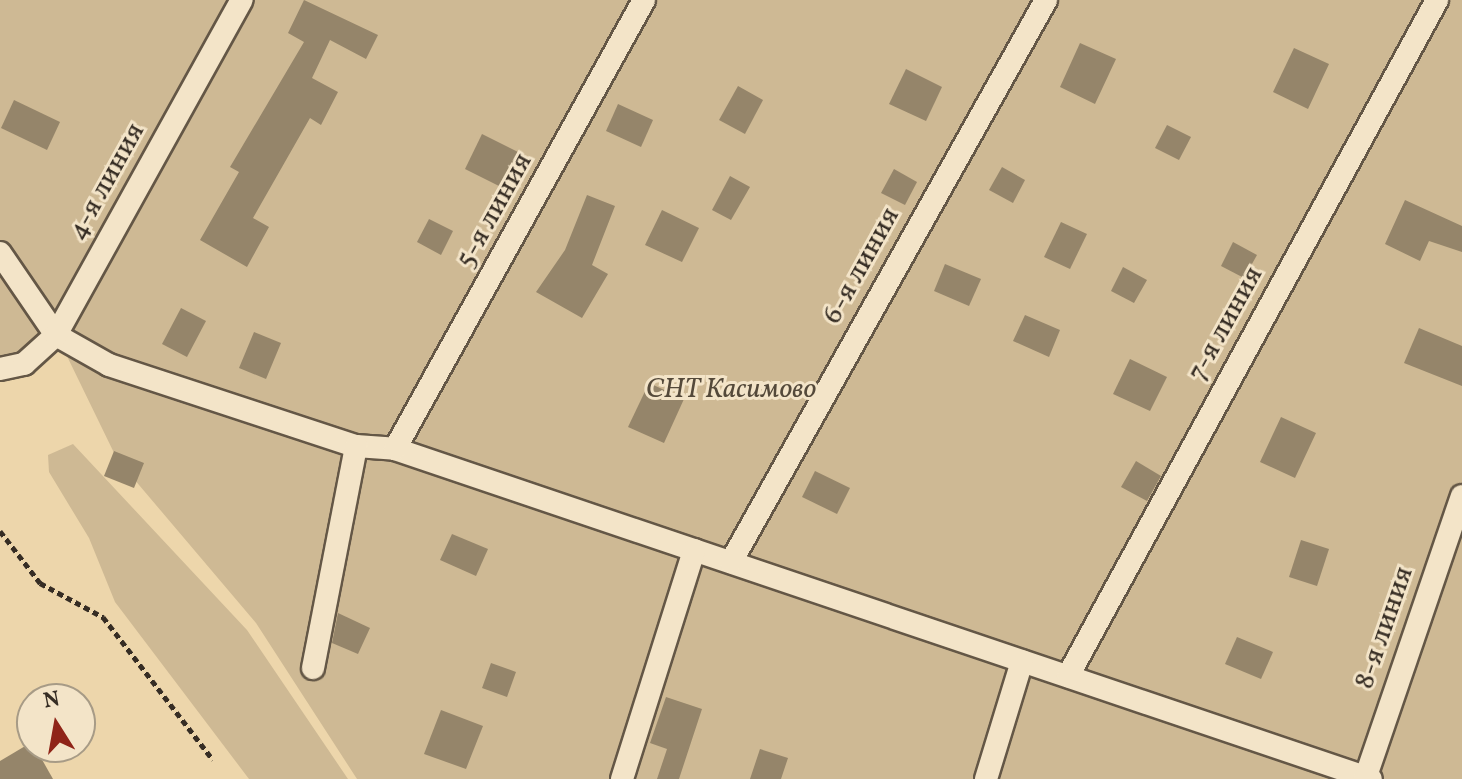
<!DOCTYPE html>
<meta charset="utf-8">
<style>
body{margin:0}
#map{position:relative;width:1462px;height:779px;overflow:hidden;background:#edd6ab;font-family:Vollkorn,serif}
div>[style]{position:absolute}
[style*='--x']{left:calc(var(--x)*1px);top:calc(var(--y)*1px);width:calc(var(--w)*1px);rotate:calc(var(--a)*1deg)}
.green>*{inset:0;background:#ceb994}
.building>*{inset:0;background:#95856a}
.path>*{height:5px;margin-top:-2.5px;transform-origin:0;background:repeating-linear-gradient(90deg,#362d24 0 6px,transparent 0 10px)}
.roads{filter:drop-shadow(2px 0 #645746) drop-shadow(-2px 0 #645746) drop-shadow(0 2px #645746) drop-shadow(0 -2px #645746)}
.minor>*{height:22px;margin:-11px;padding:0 11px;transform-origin:11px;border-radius:11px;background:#f3e4c8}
span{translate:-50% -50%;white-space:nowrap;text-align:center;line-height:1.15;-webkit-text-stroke:6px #f3e4c8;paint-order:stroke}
.street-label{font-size:28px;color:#362d24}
.park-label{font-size:28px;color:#54493a;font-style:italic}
.north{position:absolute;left:16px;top:683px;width:80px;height:80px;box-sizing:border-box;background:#f3e4c8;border:2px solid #a79b86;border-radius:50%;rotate:349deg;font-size:22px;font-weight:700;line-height:32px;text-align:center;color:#362d24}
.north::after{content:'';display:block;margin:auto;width:28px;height:36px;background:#8f2418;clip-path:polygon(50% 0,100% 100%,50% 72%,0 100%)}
</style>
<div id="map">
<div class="green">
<div style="clip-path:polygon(0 0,1462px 0,1462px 779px,357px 779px,256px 623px,117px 459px,64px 350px,45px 338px,0 361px)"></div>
<div style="clip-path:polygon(73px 444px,247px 630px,348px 779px,249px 779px,115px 602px,89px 538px,49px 472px,48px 455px)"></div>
</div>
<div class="building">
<div style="clip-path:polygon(304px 0,378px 35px,366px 59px,330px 40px,312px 78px,338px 92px,321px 125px,310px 118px,253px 218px,269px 227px,247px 267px,200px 240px,239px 172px,230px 167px,304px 42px,288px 33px)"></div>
<div style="clip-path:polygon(1080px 43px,1116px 59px,1095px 104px,1060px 87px)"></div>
<div style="clip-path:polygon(1294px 48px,1329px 64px,1308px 109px,1273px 92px)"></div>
<div style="clip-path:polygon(906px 69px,942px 87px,926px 121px,889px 104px)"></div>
<div style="clip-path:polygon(738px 86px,763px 100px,745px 134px,719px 120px)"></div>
<div style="clip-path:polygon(14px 100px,60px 122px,47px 150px,1px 128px)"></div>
<div style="clip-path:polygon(618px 104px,653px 120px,641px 147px,606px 131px)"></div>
<div style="clip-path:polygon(1167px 125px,1191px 137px,1179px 160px,1155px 148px)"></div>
<div style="clip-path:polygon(482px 134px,518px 152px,501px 187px,465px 169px)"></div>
<div style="clip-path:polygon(1002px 167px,1025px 180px,1013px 203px,989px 190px)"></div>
<div style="clip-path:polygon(894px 169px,917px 182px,905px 205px,881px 193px)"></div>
<div style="clip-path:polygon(730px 176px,750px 187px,731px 220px,712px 210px)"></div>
<div style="clip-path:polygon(587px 195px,615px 206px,592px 265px,608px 274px,582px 318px,536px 292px,565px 250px)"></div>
<div style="clip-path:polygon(1405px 200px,1462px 226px,1462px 252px,1429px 241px,1420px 261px,1385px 244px)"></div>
<div style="clip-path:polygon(662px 210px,699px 228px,682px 262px,645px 245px)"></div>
<div style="clip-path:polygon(429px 219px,453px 231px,441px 255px,417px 242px)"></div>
<div style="clip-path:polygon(1061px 222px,1087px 234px,1070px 269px,1044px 257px)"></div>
<div style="clip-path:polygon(1233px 242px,1257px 255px,1244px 278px,1221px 266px)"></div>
<div style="clip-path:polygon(945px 264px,981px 279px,969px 306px,934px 291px)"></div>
<div style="clip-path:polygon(1123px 267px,1147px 280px,1134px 303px,1111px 291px)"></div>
<div style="clip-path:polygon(181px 308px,206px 321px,187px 357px,162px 344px)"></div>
<div style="clip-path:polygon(1025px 315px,1060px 330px,1049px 357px,1013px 341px)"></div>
<div style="clip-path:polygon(1419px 328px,1462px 346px,1462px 386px,1404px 363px)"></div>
<div style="clip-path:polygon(254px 332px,281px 343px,266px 379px,239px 368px)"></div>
<div style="clip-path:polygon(1130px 359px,1167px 377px,1150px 411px,1113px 394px)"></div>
<div style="clip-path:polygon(649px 383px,684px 399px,664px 443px,628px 427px)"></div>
<div style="clip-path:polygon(1281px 417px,1316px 433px,1295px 478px,1260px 462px)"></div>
<div style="clip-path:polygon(114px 451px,144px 463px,134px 488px,104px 476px)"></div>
<div style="clip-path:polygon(1136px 461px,1161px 476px,1147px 501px,1121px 487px)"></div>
<div style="clip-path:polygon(815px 471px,850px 488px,837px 514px,802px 497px)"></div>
<div style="clip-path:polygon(452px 534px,488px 549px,476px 576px,440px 560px)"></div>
<div style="clip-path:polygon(1301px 540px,1329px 549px,1317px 586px,1289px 577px)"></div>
<div style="clip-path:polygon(338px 613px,370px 628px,358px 654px,332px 643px)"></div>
<div style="clip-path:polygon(1237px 637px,1273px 652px,1261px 679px,1225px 664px)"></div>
<div style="clip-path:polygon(491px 663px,516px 672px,507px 697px,482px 688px)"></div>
<div style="clip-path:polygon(666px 697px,702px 709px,679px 779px,657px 779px,667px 749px,650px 743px)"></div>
<div style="clip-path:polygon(441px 710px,483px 726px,466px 769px,424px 754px)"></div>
<div style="clip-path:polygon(32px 742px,53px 779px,0 779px,0 761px)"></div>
<div style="clip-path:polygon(760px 749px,788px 758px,781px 779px,750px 779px)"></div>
</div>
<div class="path">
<div style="--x:0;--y:531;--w:66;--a:52.4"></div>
<div style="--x:40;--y:583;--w:72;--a:28.4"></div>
<div style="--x:103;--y:617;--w:180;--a:52.4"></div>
</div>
<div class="roads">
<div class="minor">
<div style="--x:0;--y:253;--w:99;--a:55.7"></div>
<div style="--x:56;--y:335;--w:61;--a:29.5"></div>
<div style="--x:109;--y:365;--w:260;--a:18.2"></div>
<div style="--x:356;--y:446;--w:39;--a:4"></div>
<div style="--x:395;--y:449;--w:1030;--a:18.68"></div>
<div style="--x:0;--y:369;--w:25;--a:-12"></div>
<div style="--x:24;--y:364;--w:43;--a:-42.2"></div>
<div style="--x:56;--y:335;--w:383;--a:-61"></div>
<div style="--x:395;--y:449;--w:513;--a:-60.99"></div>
<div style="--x:731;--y:562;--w:644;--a:-60.73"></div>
<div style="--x:313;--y:668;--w:226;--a:-79"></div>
<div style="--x:1068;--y:676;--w:770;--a:-61.37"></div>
<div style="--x:622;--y:779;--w:240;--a:-72.5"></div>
<div style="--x:986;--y:779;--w:123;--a:-73"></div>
<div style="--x:1365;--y:779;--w:299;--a:-71.1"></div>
</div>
</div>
<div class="street-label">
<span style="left:107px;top:182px;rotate:-61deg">4-я линия</span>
<span style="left:495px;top:211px;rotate:-61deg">5-я линия</span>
<span style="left:862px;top:266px;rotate:-61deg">6-я линия</span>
<span style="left:1226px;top:324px;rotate:-61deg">7-я линия</span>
<span style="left:1385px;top:628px;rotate:-71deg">8-я линия</span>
</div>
<div class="park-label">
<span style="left:731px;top:390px">СНТ Касимово</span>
</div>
<div class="north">N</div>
</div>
